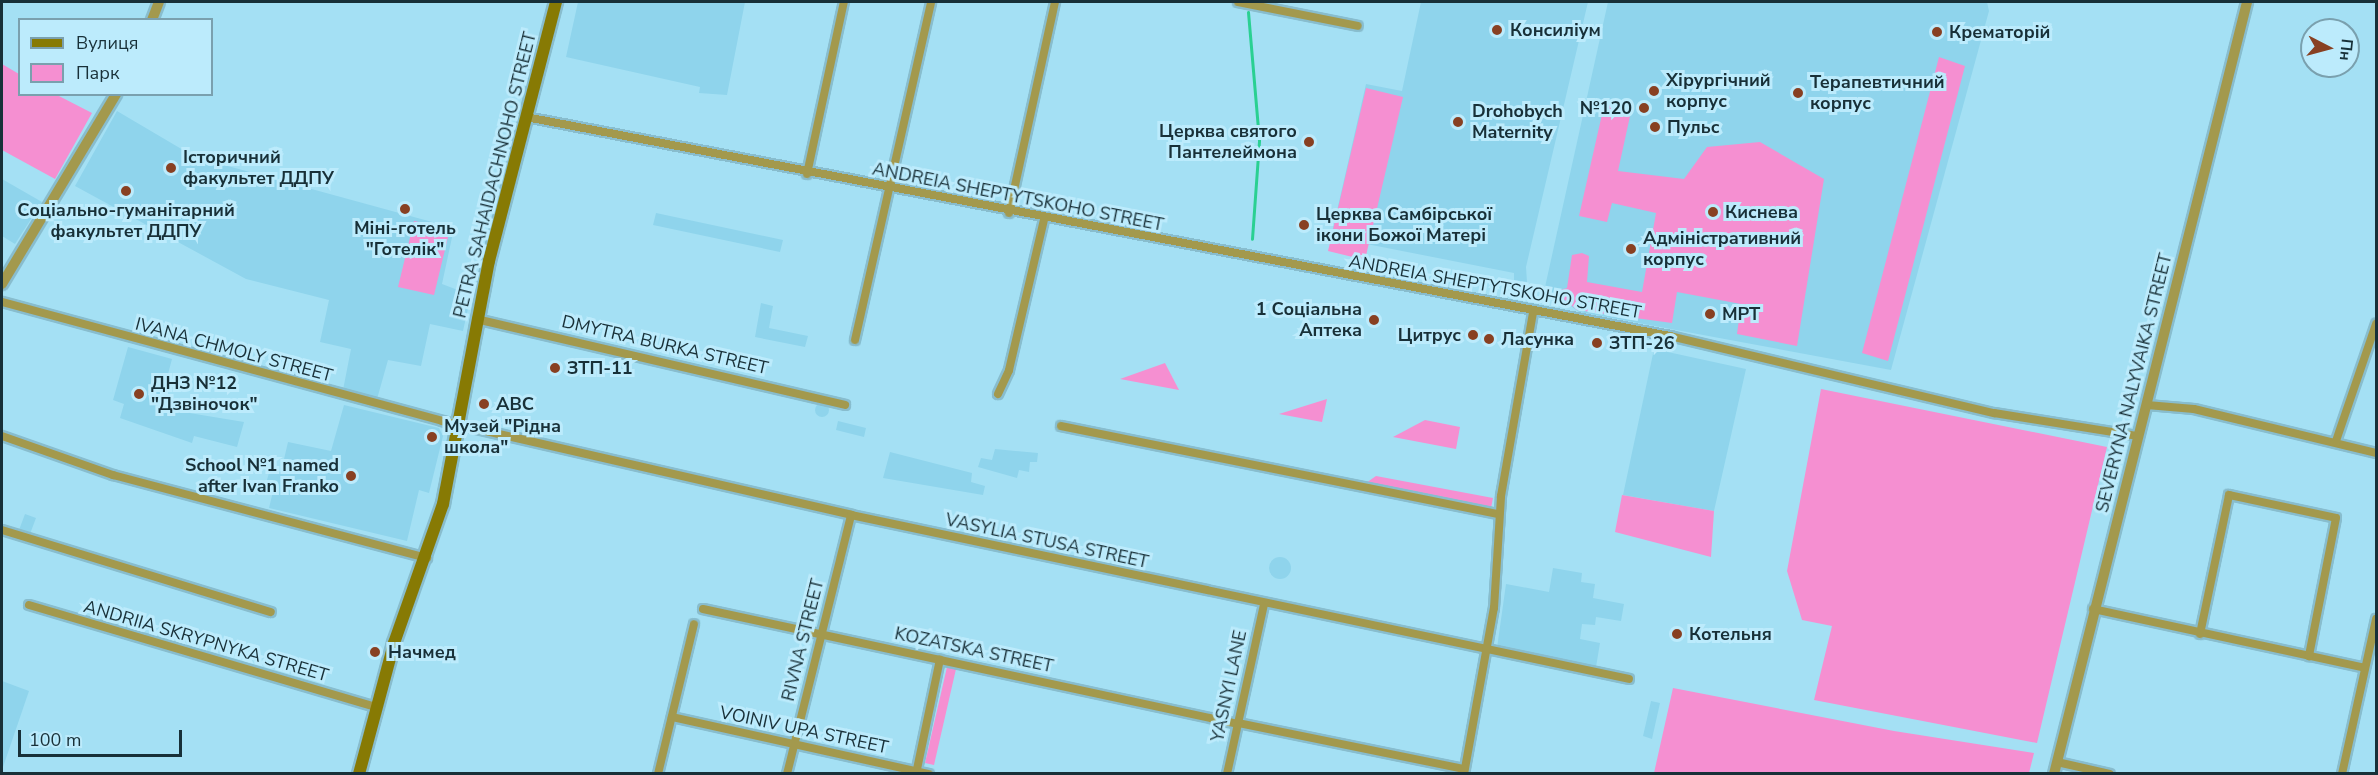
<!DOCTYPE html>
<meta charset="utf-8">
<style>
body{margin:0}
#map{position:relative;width:2378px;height:775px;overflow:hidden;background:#a4e0f4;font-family:"Nunito Sans",sans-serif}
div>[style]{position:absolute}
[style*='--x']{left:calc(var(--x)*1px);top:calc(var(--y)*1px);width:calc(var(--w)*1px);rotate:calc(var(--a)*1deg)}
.built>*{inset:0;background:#8fd4ec}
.round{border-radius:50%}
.green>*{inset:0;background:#f58fd1}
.stream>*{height:3px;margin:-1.5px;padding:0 1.5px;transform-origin:1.5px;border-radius:1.5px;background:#2ad092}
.roads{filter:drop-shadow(2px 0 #88bdce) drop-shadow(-2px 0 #88bdce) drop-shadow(0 2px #88bdce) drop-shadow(0 -2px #88bdce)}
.minor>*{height:8px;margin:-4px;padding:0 4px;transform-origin:4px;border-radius:4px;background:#a3994d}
.tertiary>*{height:10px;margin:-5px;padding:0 5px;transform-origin:5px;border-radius:5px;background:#a3994d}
.secondary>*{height:12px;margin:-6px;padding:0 6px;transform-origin:6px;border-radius:6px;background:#877a04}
.dots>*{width:16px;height:16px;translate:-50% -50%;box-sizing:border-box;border:3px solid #bcebfc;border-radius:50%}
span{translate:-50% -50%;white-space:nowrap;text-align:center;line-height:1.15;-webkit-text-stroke:6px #bcebfc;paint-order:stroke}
.poi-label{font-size:18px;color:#183038;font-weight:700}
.left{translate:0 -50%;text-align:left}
.right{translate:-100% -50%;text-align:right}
.street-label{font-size:18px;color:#183038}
.frame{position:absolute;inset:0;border:3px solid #183038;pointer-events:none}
.legend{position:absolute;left:18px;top:18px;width:195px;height:78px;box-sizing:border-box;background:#bcebfc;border:2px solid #7aa0ae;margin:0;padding:8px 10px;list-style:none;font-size:18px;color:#183038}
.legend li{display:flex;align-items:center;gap:12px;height:30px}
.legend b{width:30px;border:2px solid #7aa0ae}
.north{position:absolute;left:2300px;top:18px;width:60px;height:60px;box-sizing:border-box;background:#bcebfc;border:2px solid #7aa0ae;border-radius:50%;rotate:96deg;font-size:16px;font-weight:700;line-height:24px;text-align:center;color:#183038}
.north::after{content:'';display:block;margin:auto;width:21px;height:27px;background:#884022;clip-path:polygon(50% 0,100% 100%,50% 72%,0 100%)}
.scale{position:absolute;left:18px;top:730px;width:164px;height:27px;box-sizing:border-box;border:3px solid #183038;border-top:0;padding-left:8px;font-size:18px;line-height:21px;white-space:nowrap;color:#183038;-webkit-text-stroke:4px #bcebfc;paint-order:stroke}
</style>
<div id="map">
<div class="built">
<div style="clip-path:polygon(578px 2px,745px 2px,727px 95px,699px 93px,700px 87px,566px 57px)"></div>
<div style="clip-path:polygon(1421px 2px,1588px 2px,1526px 267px,1527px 282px,1514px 280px,1514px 273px,1331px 237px,1366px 84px,1402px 91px)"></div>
<div style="clip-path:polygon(1608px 2px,1987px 2px,1989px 11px,1891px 370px,1579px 312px,1545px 287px)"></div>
<div style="clip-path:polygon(117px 111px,195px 157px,454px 228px,442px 284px,471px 295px,463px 331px,430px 324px,421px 366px,388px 360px,377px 399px,343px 390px,351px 349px,320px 342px,329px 300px,246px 279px,75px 186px)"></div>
<div style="clip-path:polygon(2px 179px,42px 202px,15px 244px,2px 236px)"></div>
<div style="clip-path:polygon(656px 213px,783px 240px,780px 252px,653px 225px)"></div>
<div style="clip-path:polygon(761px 303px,773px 306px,769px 328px,808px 336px,805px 347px,755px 337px)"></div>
<div style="clip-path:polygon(128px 347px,172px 359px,159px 408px,244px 422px,237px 447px,194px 436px,192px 443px,120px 418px,124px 404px,113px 400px)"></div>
<div style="clip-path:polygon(1654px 349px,1746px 369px,1714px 511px,1623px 495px)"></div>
<div class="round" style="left:815px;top:403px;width:14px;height:14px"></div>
<div style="clip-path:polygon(344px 405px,439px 428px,443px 436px,429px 493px,419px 490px,407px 541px,269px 508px,275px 483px,267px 480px,270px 469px,281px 472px,288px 442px,331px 451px)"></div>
<div style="clip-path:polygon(838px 421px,866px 428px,864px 437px,836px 430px)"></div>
<div style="clip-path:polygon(995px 449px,1038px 453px,1037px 462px,1030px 462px,1029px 472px,1019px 470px,1017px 478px,978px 467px,981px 458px,992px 460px)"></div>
<div style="clip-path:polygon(890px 452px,972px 473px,971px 482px,985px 486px,983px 495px,883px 478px)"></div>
<div style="clip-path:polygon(25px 514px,36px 518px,30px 534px,19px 530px)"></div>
<div class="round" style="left:1269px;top:557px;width:22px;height:22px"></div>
<div style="clip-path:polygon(1553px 568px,1582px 573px,1581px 582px,1595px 584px,1593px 598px,1624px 604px,1621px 621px,1596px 617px,1595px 625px,1582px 624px,1580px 639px,1600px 643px,1596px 667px,1497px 648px,1506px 584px,1549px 592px)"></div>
<div style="clip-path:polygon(2px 681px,29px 691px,2px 770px)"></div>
<div style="clip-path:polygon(1651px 701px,1660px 703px,1652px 739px,1643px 736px)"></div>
</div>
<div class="green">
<div style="clip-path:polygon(1939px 57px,1965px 66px,1888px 361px,1862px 353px)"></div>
<div style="clip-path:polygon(2px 64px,19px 74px,20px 94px,57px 95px,92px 113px,55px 179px,2px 150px)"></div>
<div style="clip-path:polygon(1366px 88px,1403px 97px,1365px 260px,1328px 251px)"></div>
<div style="clip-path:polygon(1605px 101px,1632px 107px,1618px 171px,1684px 179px,1707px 147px,1760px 142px,1824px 179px,1797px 346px,1737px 334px,1741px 304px,1677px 292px,1672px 323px,1577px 310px,1555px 292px,1567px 288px,1572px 255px,1582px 253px,1589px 256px,1587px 282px,1642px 292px,1656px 213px,1612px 203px,1607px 222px,1579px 216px)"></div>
<div style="clip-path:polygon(414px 221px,450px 229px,434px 295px,398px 287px)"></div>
<div style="clip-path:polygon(1165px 363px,1179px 390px,1120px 379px)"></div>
<div style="clip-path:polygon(1821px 389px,2107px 447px,2037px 743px,1814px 700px,1832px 626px,1802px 620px,1787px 571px)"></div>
<div style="clip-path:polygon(1327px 399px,1322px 422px,1279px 414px)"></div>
<div style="clip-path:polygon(1425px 420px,1460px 427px,1456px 449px,1393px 437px)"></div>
<div style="clip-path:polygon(1376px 476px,1493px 498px,1491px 508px,1366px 483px)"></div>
<div style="clip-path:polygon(1622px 495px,1714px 511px,1711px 557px,1615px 532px)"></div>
<div style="clip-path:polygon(947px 667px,956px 669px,934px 765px,925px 763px)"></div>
<div style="clip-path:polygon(1673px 688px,1894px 731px,2034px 753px,2029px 773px,1654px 773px)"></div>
</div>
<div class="stream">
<div style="--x:1248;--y:12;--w:129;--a:85.1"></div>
<div style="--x:1259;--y:141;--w:98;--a:94.1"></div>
</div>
<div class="roads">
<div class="minor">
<div style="--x:1238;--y:2;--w:122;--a:11.3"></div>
<div style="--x:526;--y:117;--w:1165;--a:10.84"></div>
<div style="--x:1670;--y:336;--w:333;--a:13.4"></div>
<div style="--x:1994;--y:413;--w:146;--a:9.1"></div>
<div style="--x:807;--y:174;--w:176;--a:-77.9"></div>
<div style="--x:1009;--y:213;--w:216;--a:-77.7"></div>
<div style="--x:2;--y:302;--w:456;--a:15.1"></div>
<div style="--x:442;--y:421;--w:420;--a:12.9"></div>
<div style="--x:851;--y:515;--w:795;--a:11.9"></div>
<div style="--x:476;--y:319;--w:379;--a:13.1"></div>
<div style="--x:855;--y:340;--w:346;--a:-77.3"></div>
<div style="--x:998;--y:394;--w:26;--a:-65"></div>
<div style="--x:1009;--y:370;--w:154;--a:-76.9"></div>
<div style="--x:2147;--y:405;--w:47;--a:4.9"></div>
<div style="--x:2194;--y:409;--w:187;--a:13.6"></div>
<div style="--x:1061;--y:426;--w:447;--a:11.4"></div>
<div style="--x:2;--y:436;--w:118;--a:19.4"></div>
<div style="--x:113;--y:475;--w:325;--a:14.8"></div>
<div style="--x:2336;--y:441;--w:124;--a:-71.1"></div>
<div style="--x:2;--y:530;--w:281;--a:17"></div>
<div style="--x:29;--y:605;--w:361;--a:16.4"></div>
<div style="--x:703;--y:609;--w:547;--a:12.13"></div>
<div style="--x:2093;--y:609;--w:278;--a:12.2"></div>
<div style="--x:2200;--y:634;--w:142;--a:-78.2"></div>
<div style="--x:2229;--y:495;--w:109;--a:12.1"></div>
<div style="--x:2336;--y:518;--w:141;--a:101.1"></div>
<div style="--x:672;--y:717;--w:263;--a:12.5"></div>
<div style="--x:1238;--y:723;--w:231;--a:11.5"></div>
<div style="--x:2057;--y:762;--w:54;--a:12.8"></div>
<div style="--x:658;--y:774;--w:154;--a:-76.5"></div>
<div style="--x:787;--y:774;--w:267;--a:-76.1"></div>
<div style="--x:916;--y:774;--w:117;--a:-78.2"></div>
<div style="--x:1227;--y:774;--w:173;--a:-77.7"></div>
<div style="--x:1464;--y:774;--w:169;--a:-79.8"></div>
<div style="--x:1494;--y:608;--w:112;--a:-86.4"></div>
<div style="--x:1501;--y:496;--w:187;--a:-80.1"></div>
<div style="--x:2342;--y:774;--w:159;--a:-77.6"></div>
</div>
<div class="tertiary">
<div style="--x:152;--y:20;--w:19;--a:-69"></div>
<div style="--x:2;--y:284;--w:222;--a:-59"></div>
<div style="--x:2054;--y:774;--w:796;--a:-75.96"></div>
</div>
<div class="secondary">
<div style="--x:359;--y:774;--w:136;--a:-75"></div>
<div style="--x:394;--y:643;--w:147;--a:-70.6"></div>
<div style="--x:443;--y:504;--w:247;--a:-79.3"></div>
<div style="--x:489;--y:261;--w:268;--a:-75.5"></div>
</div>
</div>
<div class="dots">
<div style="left:1497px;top:30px;background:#884022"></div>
<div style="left:1937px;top:32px;background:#884022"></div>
<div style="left:1654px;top:91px;background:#884022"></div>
<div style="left:1798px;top:93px;background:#884022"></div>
<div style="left:1644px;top:108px;background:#884022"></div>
<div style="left:1458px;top:122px;background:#884022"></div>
<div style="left:1655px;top:127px;background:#884022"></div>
<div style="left:1309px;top:142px;background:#884022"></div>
<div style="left:171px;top:168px;background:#884022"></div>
<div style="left:126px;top:191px;background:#884022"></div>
<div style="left:405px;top:209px;background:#884022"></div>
<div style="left:1713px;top:212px;background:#884022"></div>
<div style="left:1304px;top:225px;background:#884022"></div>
<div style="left:1631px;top:249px;background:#884022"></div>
<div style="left:1710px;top:314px;background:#884022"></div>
<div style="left:1374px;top:320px;background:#884022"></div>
<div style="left:1473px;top:335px;background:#884022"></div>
<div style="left:1489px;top:339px;background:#884022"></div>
<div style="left:1597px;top:343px;background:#884022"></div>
<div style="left:555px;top:368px;background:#884022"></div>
<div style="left:139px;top:394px;background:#884022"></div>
<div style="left:484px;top:404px;background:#884022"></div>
<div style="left:432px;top:437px;background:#884022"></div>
<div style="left:351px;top:476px;background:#884022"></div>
<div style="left:1677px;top:634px;background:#884022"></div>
<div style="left:375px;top:652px;background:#884022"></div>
</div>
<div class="poi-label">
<span class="left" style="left:1510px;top:30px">Консиліум</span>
<span class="left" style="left:1949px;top:32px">Крематорій</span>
<span class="left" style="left:1666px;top:91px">Хірургічний<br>корпус</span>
<span class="left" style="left:1810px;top:93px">Терапевтичний<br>корпус</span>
<span class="right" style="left:1632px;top:108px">№120</span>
<span class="left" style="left:1472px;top:122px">Drohobych<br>Maternity</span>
<span class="left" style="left:1667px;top:127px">Пульс</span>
<span class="right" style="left:1297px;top:142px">Церква святого<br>Пантелеймона</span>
<span class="left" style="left:183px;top:168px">Історичний<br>факультет ДДПУ</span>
<span style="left:126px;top:221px">Соціально-гуманітарний<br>факультет ДДПУ</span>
<span class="left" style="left:1725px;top:212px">Киснева</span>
<span class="left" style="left:1316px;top:225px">Церква Самбірської<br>ікони Божої Матері</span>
<span style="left:405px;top:239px">Міні-готель<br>"Готелік"</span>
<span class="left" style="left:1643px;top:249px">Адміністративний<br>корпус</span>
<span class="right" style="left:1362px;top:320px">1 Соціальна<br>Аптека</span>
<span class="left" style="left:1722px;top:314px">МРТ</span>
<span class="right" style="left:1461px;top:335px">Цитрус</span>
<span class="left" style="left:1501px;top:339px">Ласунка</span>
<span class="left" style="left:1609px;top:343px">ЗТП-26</span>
<span class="left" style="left:567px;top:368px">ЗТП-11</span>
<span class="left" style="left:151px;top:394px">ДНЗ №12<br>"Дзвіночок"</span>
<span class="left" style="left:496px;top:404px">ABC</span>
<span class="left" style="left:444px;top:437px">Музей "Рідна<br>школа"</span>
<span class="right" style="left:339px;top:476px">School №1 named<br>after Ivan Franko</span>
<span class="left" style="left:1689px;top:634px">Котельня</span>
<span class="left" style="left:388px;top:652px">Начмед</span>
</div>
<div class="street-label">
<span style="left:495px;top:175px;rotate:-76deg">PETRA SAHAIDACHNOHO STREET</span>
<span style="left:1018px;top:197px;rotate:11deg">ANDREIA SHEPTYTSKOHO STREET</span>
<span style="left:1495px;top:287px;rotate:10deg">ANDREIA SHEPTYTSKOHO STREET</span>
<span style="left:665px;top:345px;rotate:13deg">DMYTRA BURKA STREET</span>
<span style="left:234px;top:350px;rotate:15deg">IVANA CHMOLY STREET</span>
<span style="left:2134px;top:383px;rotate:-76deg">SEVERYNA NALYVAIKA STREET</span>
<span style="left:1047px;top:541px;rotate:12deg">VASYLIA STUSA STREET</span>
<span style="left:803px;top:640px;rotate:-76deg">RIVNA STREET</span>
<span style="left:206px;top:641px;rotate:16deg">ANDRIIA SKRYPNYKA STREET</span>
<span style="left:974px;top:650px;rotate:12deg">KOZATSKA STREET</span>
<span style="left:1229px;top:686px;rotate:-78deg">YASNYI LANE</span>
<span style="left:804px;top:730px;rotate:12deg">VOINIV UPA STREET</span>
</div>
<div class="frame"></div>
<ul class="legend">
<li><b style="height:8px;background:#877a04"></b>Вулиця</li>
<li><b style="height:16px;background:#f58fd1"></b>Парк</li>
</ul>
<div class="north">Пн</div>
<div class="scale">100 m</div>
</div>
